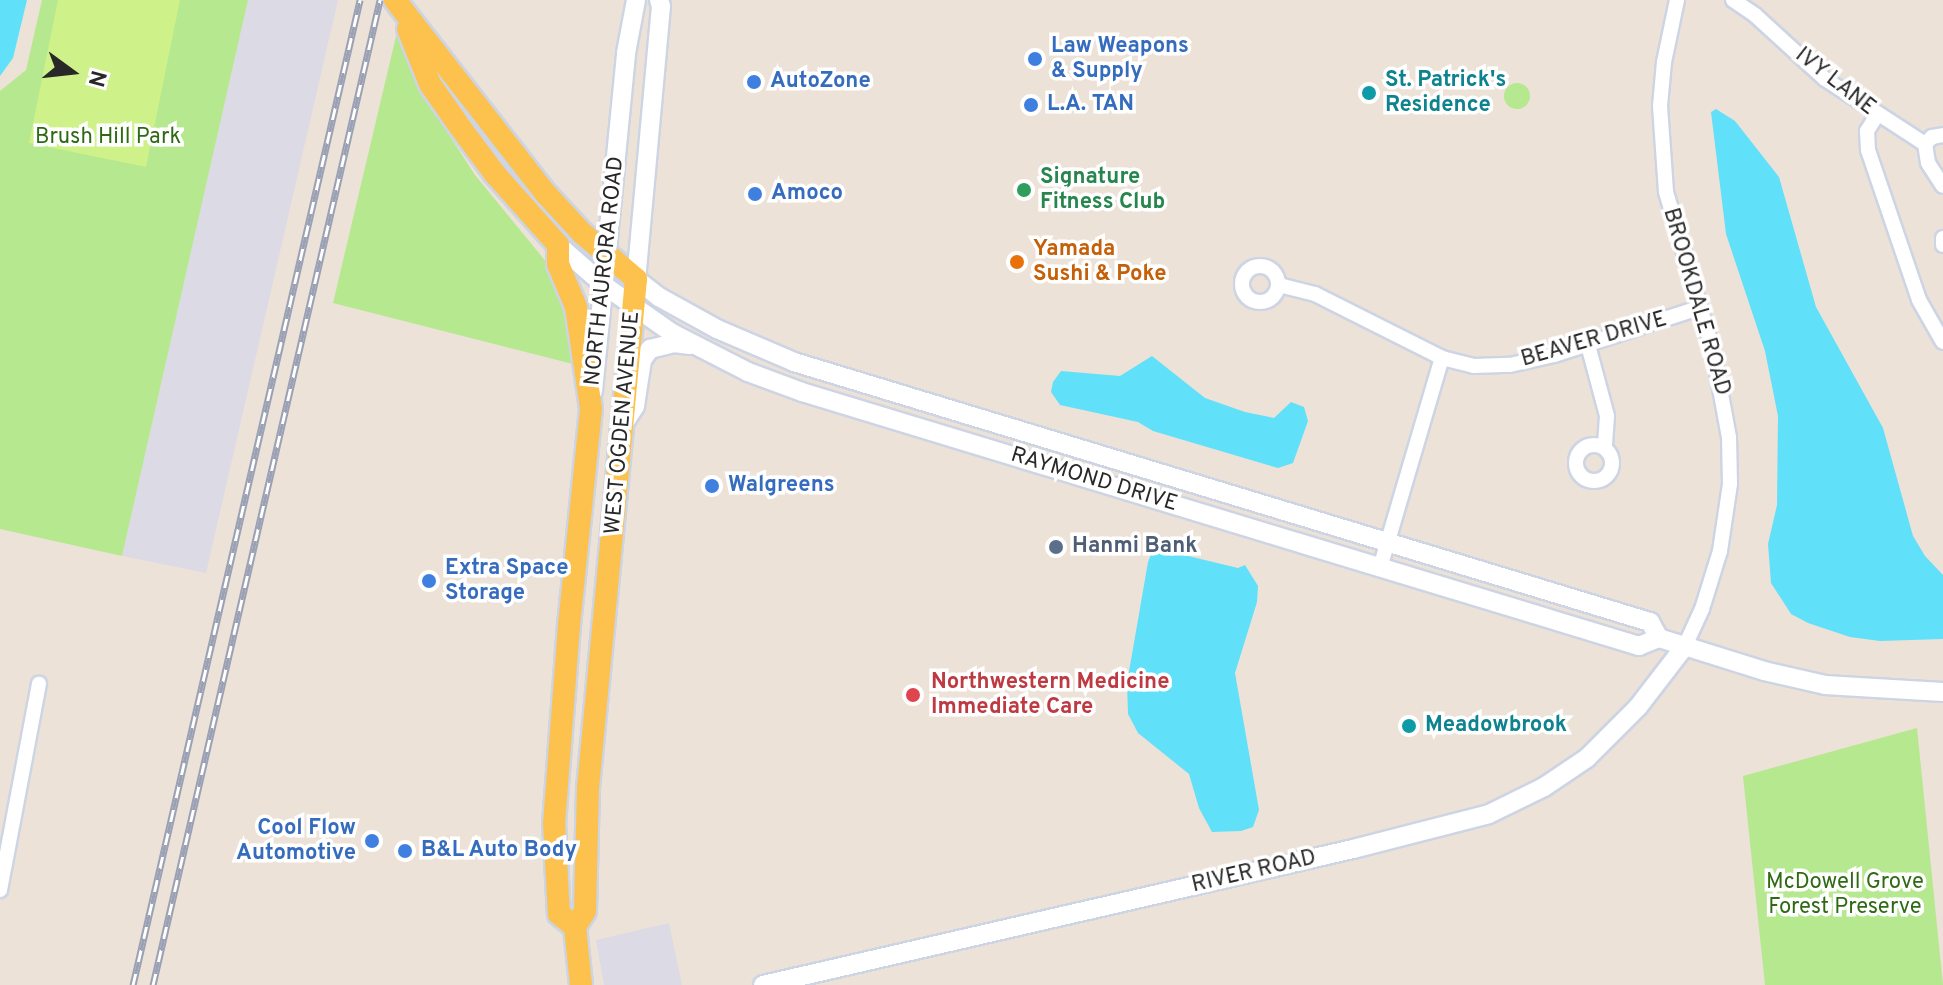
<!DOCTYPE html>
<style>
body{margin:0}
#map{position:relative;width:1943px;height:985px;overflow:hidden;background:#ece2d8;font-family:Overpass,sans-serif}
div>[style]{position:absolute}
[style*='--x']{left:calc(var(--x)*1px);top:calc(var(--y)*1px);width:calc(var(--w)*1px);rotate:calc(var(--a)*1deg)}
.industrial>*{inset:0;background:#dcdae4}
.green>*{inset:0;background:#b6e88f}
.round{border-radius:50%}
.pitch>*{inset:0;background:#cff18a}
.water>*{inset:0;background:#61e0f9}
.roads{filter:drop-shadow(2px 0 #cdd4e3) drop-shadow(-2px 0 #cdd4e3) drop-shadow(0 2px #cdd4e3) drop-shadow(0 -2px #cdd4e3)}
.street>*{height:14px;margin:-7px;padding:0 7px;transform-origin:7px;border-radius:7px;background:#fff}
.street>.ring{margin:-7px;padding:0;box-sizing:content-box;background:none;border:14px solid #fff;border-radius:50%}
.secondary>*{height:18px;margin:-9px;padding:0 9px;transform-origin:9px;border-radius:9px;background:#fff}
.primary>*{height:22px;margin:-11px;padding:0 11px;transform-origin:11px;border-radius:11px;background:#fcc24d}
.rail>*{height:7px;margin-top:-3.5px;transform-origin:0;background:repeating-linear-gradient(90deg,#fff 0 12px,#9ba1b5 0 24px);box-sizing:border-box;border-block:2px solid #9ba1b5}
.dots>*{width:22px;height:22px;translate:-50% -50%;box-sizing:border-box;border:4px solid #fff;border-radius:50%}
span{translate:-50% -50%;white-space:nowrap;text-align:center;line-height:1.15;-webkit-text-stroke:7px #fff;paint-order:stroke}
.shop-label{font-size:22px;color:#366cbe;font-weight:700}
.left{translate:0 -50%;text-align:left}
.right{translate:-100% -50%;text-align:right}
.culture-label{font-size:22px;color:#0d838f;font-weight:700}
.street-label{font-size:22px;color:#282828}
.park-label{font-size:22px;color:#2e6a13}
.leisure-label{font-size:22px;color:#27864d;font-weight:700}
.food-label{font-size:22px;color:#c56008;font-weight:700}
.service-label{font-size:22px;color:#4e5e75;font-weight:700}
.health-label{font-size:22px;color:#be3a42;font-weight:700}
.north{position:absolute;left:32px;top:32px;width:80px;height:80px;-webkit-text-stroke:6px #fff;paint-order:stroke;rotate:105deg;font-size:22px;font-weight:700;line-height:32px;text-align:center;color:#282828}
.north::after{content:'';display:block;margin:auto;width:28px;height:36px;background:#282828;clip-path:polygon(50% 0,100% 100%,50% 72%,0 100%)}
</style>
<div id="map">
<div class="industrial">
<div style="clip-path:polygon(248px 0,338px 0,206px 573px,122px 556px)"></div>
<div style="clip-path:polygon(669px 923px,682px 985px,604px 985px,596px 940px)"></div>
</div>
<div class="green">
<div style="clip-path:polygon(42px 0,248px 0,122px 556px,0 529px,0 91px,26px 70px)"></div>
<div style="clip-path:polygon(397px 32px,442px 124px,475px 175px,552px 269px,567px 305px,573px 364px,333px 303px)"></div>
<div class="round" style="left:1504px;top:83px;width:26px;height:26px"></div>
<div style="clip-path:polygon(1917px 728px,1943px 985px,1765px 985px,1743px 776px)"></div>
</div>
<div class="pitch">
<div style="clip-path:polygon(58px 0,180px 0,146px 167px,29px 143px)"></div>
</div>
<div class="water">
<div style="clip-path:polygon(0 0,27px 0,13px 58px,0 76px)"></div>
<div style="clip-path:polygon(1716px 109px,1735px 121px,1779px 177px,1816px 307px,1883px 428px,1913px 536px,1925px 556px,1943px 575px,1943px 639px,1880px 641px,1850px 637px,1808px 623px,1791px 614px,1771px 583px,1768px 544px,1777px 505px,1778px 416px,1765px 351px,1726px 234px,1711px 112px)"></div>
<div style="clip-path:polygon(1152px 356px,1205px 398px,1245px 412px,1274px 418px,1291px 402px,1304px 407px,1308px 421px,1293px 463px,1278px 468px,1153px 431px,1138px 422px,1060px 405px,1051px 392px,1053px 382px,1061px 371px,1120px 376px)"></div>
<div style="clip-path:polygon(1159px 549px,1238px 568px,1245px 565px,1258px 586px,1257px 602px,1235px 673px,1259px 810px,1253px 827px,1241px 831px,1212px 832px,1199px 808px,1189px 774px,1138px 733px,1128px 714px,1127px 683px,1148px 562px,1151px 554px)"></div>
</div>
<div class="roads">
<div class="street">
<div style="--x:1677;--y:0;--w:63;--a:101.8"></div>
<div style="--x:1664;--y:62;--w:44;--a:95.2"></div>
<div style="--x:1660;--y:106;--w:86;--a:86"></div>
<div style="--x:1666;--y:192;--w:166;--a:73.5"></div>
<div style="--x:1713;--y:351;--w:87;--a:79.5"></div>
<div style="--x:1729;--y:437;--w:47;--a:88.8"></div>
<div style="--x:1730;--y:484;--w:68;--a:98.5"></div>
<div style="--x:1720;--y:551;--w:61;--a:107.2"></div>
<div style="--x:1702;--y:609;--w:41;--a:114.7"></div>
<div style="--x:1733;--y:0;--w:27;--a:34"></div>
<div style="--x:1755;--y:15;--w:95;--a:42.4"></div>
<div style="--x:1825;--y:79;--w:119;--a:33"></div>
<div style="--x:1877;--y:115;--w:19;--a:122"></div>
<div style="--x:1867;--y:131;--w:19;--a:87"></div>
<div style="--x:1868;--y:150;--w:158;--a:71.2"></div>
<div style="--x:1919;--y:300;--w:48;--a:60.3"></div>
<div style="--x:1925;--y:144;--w:19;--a:81"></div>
<div style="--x:1928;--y:163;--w:27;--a:57"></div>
<div style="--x:1925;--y:144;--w:10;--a:-45"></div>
<div style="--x:1932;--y:137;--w:11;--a:-10"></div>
<div style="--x:1943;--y:238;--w:7;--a:90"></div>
<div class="ring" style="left:1242px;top:266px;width:22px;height:22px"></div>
<div style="--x:1279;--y:285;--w:37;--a:14"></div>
<div style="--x:1315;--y:294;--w:142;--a:26.7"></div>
<div style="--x:1442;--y:358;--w:33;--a:14"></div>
<div style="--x:1474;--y:366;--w:36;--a:-2"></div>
<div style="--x:1510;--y:365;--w:45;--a:-12.8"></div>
<div style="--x:1554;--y:355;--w:152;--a:-18"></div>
<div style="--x:1588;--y:345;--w:73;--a:75"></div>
<div style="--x:1607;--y:416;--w:32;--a:94"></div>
<div class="ring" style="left:1576px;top:445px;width:22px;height:22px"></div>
<div style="--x:1380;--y:568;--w:219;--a:-73.6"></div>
<div style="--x:0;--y:890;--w:210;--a:-79.3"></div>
</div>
<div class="secondary">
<div style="--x:659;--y:0;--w:6;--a:72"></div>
<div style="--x:661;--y:6;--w:274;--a:95.2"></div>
<div style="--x:636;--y:279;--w:29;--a:38"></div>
<div style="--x:659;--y:297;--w:66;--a:28.9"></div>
<div style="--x:717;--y:329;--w:84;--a:23.2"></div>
<div style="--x:794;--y:362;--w:895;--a:16.9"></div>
<div style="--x:1650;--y:622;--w:18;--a:61"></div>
<div style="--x:558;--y:245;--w:62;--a:41.1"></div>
<div style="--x:605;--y:286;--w:82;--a:35"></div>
<div style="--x:672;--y:333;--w:85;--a:27.2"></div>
<div style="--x:748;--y:372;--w:58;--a:20.3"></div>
<div style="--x:802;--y:392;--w:875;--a:16.88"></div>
<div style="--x:1639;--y:646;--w:22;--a:-22"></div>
<div style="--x:1659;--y:638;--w:110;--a:17.4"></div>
<div style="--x:1764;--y:671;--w:63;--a:12.9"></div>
<div style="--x:1825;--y:685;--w:118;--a:3.4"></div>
<div style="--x:593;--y:391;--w:340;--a:-84.4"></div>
<div style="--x:626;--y:53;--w:54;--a:-79.3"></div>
<div style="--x:626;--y:420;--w:17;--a:-57"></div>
<div style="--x:635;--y:406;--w:47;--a:-81.3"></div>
<div style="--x:642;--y:360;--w:14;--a:-54"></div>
<div style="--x:650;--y:349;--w:25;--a:-14"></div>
<div style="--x:674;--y:343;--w:16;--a:7"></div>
<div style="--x:763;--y:985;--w:605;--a:-12.98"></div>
<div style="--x:1353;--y:849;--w:140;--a:-14.4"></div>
<div style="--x:1489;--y:814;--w:61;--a:-26.1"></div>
<div style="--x:1544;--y:787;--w:52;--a:-34"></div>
<div style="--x:1587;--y:758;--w:72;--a:-45"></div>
<div style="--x:1638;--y:707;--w:77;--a:-52.4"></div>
</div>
<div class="primary">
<div style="--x:395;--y:0;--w:247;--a:52.1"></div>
<div style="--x:547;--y:195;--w:52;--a:47.4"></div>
<div style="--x:582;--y:233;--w:71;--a:40.4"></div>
<div style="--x:636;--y:279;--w:511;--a:95.39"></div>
<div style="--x:588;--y:788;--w:123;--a:91.4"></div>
<div style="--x:585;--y:911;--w:19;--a:122"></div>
<div style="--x:575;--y:927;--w:58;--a:84.1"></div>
<div style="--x:408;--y:29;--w:59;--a:68.2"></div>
<div style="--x:430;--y:84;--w:52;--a:55.1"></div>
<div style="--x:460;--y:127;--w:59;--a:53.3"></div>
<div style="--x:495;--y:174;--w:95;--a:48.4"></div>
<div style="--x:558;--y:245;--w:19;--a:90"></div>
<div style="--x:558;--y:264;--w:47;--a:67.3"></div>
<div style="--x:576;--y:307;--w:103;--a:81.6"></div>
<div style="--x:591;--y:409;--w:217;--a:95.8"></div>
<div style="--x:569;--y:625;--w:199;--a:94.3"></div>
<div style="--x:554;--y:823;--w:91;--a:86.9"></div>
<div style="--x:559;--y:914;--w:21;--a:39"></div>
</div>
</div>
<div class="rail">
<div style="--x:133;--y:985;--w:1011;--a:-77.02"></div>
<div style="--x:153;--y:985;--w:1011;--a:-77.02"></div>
</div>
<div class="dots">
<div style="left:1035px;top:59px;background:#3f7fe0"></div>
<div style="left:754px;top:82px;background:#3f7fe0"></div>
<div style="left:1369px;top:93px;background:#0f9aa8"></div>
<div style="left:1031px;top:105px;background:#3f7fe0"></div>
<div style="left:1024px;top:190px;background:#2e9e5b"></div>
<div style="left:755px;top:194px;background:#3f7fe0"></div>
<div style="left:1017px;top:262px;background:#e8710a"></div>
<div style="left:712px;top:486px;background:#3f7fe0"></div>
<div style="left:1056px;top:547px;background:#5c6f8a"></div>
<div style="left:429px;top:581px;background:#3f7fe0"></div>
<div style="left:913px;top:695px;background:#e0444e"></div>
<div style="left:1409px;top:726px;background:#0f9aa8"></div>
<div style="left:372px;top:841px;background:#3f7fe0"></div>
<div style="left:405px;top:851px;background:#3f7fe0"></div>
</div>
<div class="shop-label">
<span class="left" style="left:1051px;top:59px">Law Weapons<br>&amp; Supply</span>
<span class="left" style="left:770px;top:82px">AutoZone</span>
<span class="left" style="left:1047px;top:105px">L.A. TAN</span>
<span class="left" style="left:771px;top:194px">Amoco</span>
<span class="left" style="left:728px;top:486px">Walgreens</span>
<span class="left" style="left:445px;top:581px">Extra Space<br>Storage</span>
<span class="right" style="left:356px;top:841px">Cool Flow<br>Automotive</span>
<span class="left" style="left:421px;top:851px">B&amp;L Auto Body</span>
</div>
<div class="culture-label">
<span class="left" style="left:1385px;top:93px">St. Patrick's<br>Residence</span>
<span class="left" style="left:1425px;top:726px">Meadowbrook</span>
</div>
<div class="street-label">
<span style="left:1835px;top:82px;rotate:38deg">IVY LANE</span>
<span style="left:605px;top:271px;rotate:-84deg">NORTH AURORA ROAD</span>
<span style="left:1696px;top:302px;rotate:74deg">BROOKDALE ROAD</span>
<span style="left:1594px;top:340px;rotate:-16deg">BEAVER DRIVE</span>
<span style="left:623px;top:423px;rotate:-85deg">WEST OGDEN AVENUE</span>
<span style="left:1094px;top:480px;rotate:17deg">RAYMOND DRIVE</span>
<span style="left:1254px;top:872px;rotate:-13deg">RIVER ROAD</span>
</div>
<div class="park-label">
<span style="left:108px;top:138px">Brush Hill Park</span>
<span style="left:1845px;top:895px">McDowell Grove<br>Forest Preserve</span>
</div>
<div class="leisure-label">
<span class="left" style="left:1040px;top:190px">Signature<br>Fitness Club</span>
</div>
<div class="food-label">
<span class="left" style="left:1033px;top:262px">Yamada<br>Sushi &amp; Poke</span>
</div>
<div class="service-label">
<span class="left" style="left:1072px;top:547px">Hanmi Bank</span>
</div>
<div class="health-label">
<span class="left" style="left:931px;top:695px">Northwestern Medicine<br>Immediate Care</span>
</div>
<div class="north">N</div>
</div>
